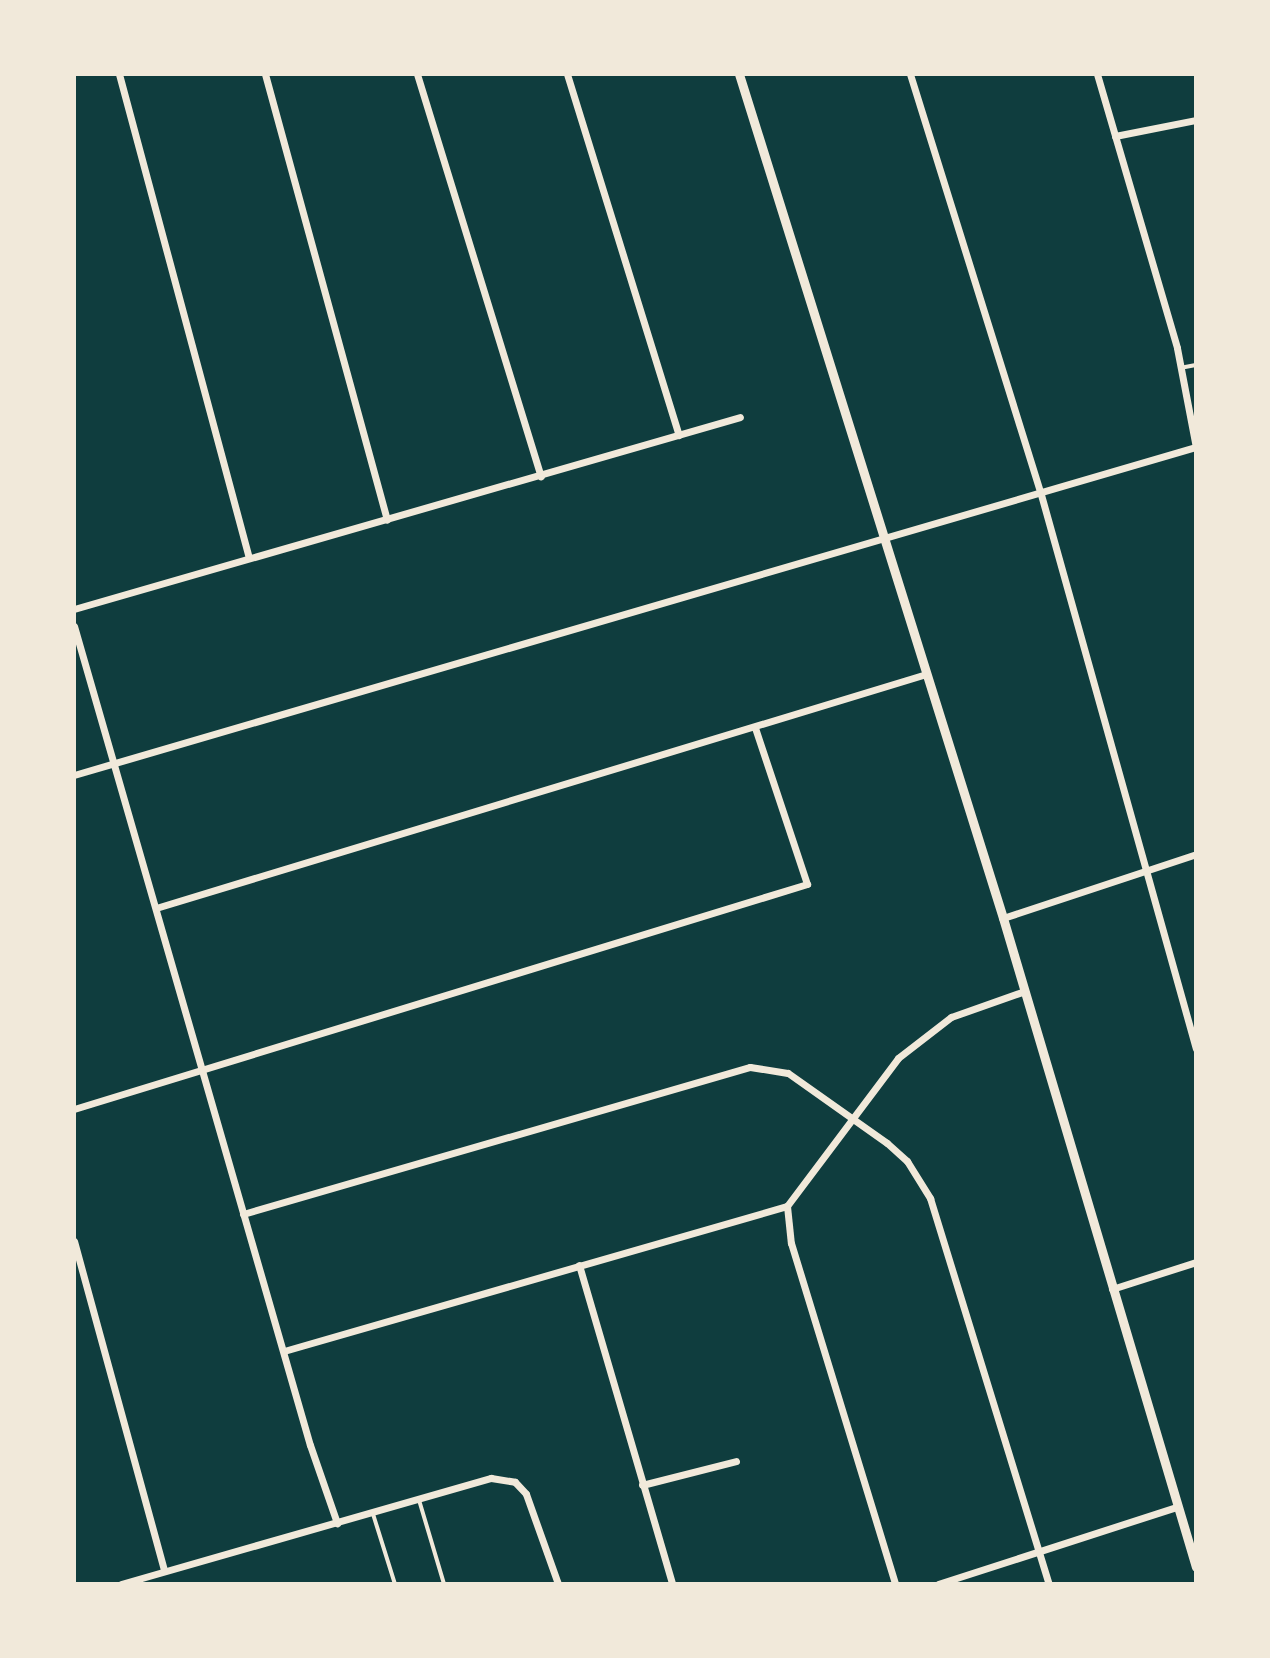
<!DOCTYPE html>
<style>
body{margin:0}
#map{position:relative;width:1270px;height:1658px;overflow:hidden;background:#0f3d3e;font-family:Raleway,sans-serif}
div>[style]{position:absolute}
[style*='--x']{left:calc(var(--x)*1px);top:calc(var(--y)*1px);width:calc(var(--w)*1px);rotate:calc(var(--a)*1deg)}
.service>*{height:4px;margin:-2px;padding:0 2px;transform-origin:2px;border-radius:2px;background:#f1e9da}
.minor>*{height:7px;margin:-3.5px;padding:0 3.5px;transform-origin:3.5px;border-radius:3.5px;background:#f1e9da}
.tertiary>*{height:9px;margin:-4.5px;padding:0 4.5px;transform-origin:4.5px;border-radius:4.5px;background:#f1e9da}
span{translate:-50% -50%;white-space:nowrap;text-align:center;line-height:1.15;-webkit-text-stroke:8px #f1e9da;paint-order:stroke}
.frame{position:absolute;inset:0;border:76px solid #f1e9da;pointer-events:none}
</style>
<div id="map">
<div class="service">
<div style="--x:1180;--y:368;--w:16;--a:-11"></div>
<div style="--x:419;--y:1500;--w:88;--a:73.4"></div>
<div style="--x:373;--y:1514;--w:73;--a:72.6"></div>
</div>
<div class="minor">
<div style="--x:119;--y:74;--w:501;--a:74.97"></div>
<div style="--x:265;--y:74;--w:462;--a:74.7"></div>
<div style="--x:417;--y:74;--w:421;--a:72.9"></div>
<div style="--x:567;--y:74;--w:378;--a:72.8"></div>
<div style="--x:910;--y:74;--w:437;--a:72.7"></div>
<div style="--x:1040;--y:491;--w:579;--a:74.38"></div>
<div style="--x:1097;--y:74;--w:285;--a:73.7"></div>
<div style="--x:1177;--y:348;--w:102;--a:79.2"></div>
<div style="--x:1115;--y:136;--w:83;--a:-11.2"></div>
<div style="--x:74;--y:609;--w:693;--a:-16.08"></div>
<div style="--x:74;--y:626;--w:852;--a:73.93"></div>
<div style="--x:310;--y:1445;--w:83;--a:70.9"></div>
<div style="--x:74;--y:775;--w:1169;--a:-16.3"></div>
<div style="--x:156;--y:908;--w:805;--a:-16.9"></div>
<div style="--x:1003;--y:918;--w:203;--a:-18.3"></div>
<div style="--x:74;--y:1109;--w:767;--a:-17.06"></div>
<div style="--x:807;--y:884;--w:164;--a:-108.4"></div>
<div style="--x:787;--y:1206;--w:37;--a:84"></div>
<div style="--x:791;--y:1243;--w:357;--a:73"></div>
<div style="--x:243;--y:1214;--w:528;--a:-16.17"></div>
<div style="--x:750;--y:1067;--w:38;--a:9"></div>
<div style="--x:788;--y:1073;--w:121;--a:35.3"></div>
<div style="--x:887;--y:1143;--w:27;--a:42"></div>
<div style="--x:907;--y:1161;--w:44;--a:58.1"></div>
<div style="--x:930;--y:1198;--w:404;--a:72.9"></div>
<div style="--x:74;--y:1241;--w:341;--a:74.7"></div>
<div style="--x:579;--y:1265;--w:332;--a:73.7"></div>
<div style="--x:1112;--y:1289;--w:88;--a:-17.8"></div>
<div style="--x:284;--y:1351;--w:523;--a:-16.08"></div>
<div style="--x:787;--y:1206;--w:185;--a:-53.1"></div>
<div style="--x:898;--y:1058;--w:67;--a:-37.7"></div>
<div style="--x:951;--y:1017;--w:75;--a:-19.4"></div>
<div style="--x:642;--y:1485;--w:97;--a:-14.3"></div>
<div style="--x:121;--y:1584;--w:385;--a:-16"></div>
<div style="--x:491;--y:1478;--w:24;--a:9"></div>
<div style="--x:515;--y:1482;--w:16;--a:47"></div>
<div style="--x:526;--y:1494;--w:96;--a:70.4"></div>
<div style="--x:938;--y:1584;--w:251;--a:-17.9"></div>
</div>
<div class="tertiary">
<div style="--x:739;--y:74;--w:884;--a:72.63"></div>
<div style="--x:1003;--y:918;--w:677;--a:73.44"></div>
</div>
<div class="frame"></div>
</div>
